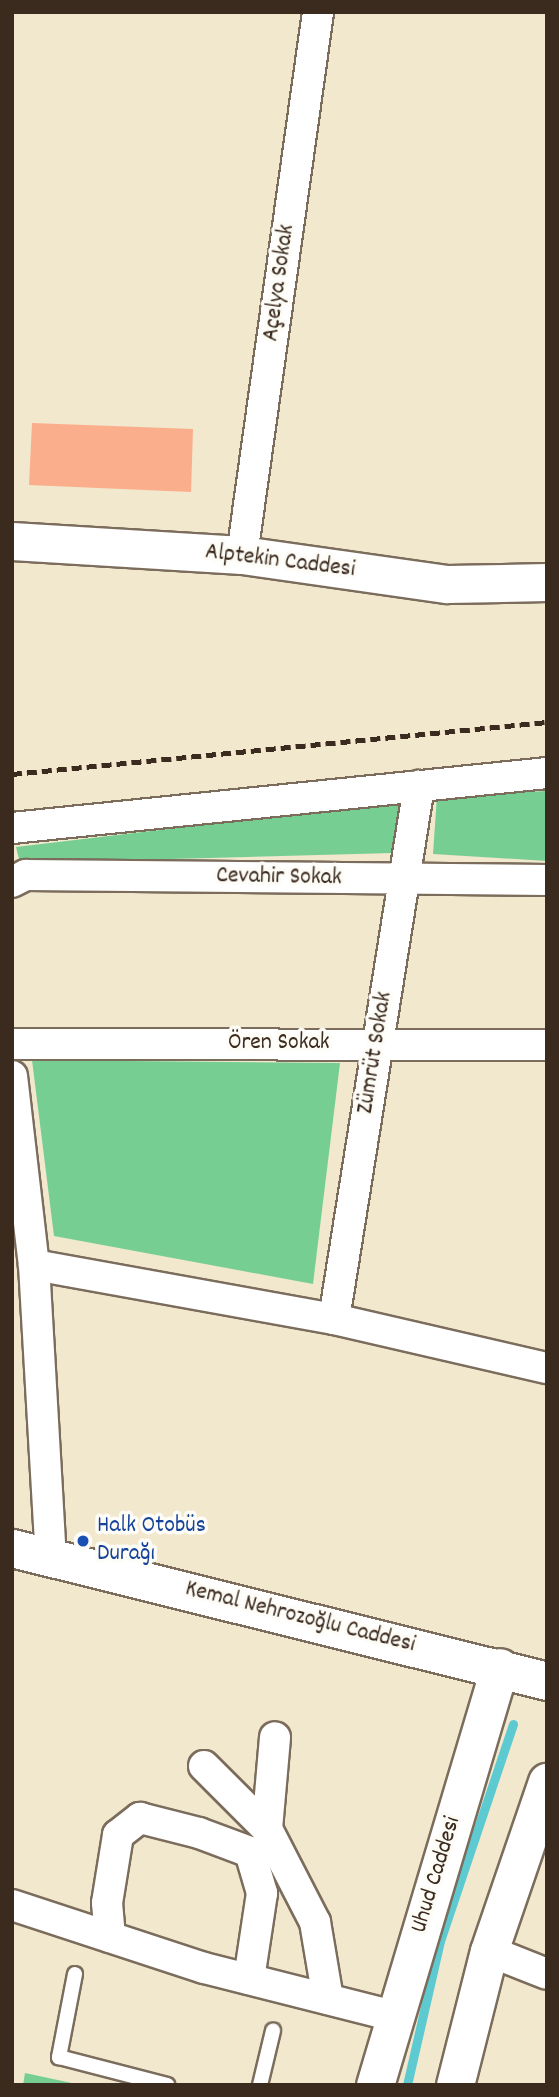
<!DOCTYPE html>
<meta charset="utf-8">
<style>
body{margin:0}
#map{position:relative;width:559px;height:2097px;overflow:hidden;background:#f1e8ce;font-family:Dekko,sans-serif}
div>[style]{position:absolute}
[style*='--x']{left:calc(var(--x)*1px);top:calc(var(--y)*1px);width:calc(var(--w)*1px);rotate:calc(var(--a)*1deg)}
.green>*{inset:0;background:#77ce93}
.stream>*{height:9px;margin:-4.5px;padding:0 4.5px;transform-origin:4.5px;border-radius:4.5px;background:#5dcad1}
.building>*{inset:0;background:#fbae8b}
.roads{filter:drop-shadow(2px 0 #7b6c5c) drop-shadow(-2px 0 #7b6c5c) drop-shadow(0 2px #7b6c5c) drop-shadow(0 -2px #7b6c5c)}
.service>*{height:14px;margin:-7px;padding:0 7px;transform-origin:7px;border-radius:7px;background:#fff}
.minor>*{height:30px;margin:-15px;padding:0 15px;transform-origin:15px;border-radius:15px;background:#fff}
.tertiary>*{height:37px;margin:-18.5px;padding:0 18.5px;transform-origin:18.5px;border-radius:18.5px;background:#fff}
.rail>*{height:5px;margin-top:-2.5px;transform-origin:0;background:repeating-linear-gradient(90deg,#3b2a1e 0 10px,transparent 0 15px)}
.dots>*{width:19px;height:19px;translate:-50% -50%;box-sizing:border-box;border:4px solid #fdfcf7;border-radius:50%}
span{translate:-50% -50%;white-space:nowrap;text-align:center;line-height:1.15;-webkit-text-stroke:7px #fdfcf7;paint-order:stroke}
.street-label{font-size:24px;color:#3b2a1e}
.transit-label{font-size:24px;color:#164399}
.left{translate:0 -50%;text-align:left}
.frame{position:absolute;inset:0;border:14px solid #3b2a1e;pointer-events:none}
</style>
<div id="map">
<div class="green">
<div style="clip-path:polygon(547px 791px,547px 861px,433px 854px,437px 796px)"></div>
<div style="clip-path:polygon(403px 801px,392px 853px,20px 863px,16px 847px)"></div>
<div style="clip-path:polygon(32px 1060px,340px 1063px,313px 1284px,54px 1236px)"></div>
<div style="clip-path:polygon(25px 2073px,81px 2085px,23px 2085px)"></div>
</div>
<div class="stream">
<div style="--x:407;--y:2085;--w:148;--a:-77.1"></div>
<div style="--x:440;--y:1941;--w:229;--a:-71.4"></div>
</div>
<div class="building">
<div style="clip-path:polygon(32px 423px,193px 429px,191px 492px,29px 485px)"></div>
</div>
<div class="roads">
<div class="service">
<div style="--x:75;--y:1974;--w:85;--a:100.9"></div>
<div style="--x:59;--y:2057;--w:112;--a:14.5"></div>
<div style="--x:260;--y:2085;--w:56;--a:-76.5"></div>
</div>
<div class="minor">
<div style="--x:242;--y:555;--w:548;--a:-82.03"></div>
<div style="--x:12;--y:828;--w:538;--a:-5.87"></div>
<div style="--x:12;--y:882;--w:16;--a:-27"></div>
<div style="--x:26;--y:875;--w:521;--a:0.55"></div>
<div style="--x:12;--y:1044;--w:535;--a:0.11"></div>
<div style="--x:12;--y:1076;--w:190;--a:83.4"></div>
<div style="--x:34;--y:1265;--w:293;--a:86.7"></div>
<div style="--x:34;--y:1265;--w:305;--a:10.2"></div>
<div style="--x:334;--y:1319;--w:219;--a:13"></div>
<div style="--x:334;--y:1319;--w:540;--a:-80.94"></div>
<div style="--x:204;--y:1766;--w:89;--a:45"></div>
<div style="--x:267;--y:1829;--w:105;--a:62.7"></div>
<div style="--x:315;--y:1922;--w:78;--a:80.4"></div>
<div style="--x:267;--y:1829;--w:92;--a:-85"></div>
<div style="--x:12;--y:1905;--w:202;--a:18.2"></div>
<div style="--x:204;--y:1968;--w:196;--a:14.2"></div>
<div style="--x:110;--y:1937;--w:34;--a:-95"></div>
<div style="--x:107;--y:1903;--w:69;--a:-80.8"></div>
<div style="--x:118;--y:1835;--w:28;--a:-38"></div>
<div style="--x:140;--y:1818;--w:61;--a:14.3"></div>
<div style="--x:199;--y:1833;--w:54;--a:20.4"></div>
<div style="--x:250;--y:1852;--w:43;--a:73.7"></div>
<div style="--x:262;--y:1893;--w:87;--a:98.6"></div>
<div style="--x:489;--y:1951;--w:62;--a:21.6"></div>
</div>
<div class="tertiary">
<div style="--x:12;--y:541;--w:230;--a:3.5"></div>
<div style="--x:242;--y:555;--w:207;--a:8.1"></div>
<div style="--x:447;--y:584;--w:100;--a:-1.1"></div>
<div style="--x:12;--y:1548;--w:551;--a:13.96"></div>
<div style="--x:375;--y:2085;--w:436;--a:-73.4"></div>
<div style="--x:455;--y:2085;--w:138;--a:-75.8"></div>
<div style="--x:489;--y:1951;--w:179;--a:-71.1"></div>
</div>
</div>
<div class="rail">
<div style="--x:12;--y:774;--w:538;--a:-5.55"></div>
</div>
<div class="dots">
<div style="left:83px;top:1541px;background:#1a4fb4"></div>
</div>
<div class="street-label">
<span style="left:280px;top:283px;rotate:-82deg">Açelya Sokak</span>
<span style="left:280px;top:562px;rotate:7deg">Alptekin Caddesi</span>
<span style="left:279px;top:878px;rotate:1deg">Cevahir Sokak</span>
<span style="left:279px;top:1044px">Ören Sokak</span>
<span style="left:376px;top:1053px;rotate:-81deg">Zümrüt Sokak</span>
<span style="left:300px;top:1618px;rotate:14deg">Kemal Nehrozoğlu Caddesi</span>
<span style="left:437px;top:1875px;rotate:-73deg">Uhud Caddesi</span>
</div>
<div class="transit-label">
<span class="left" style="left:97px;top:1541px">Halk Otobüs<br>Durağı</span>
</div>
<div class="frame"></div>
</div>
